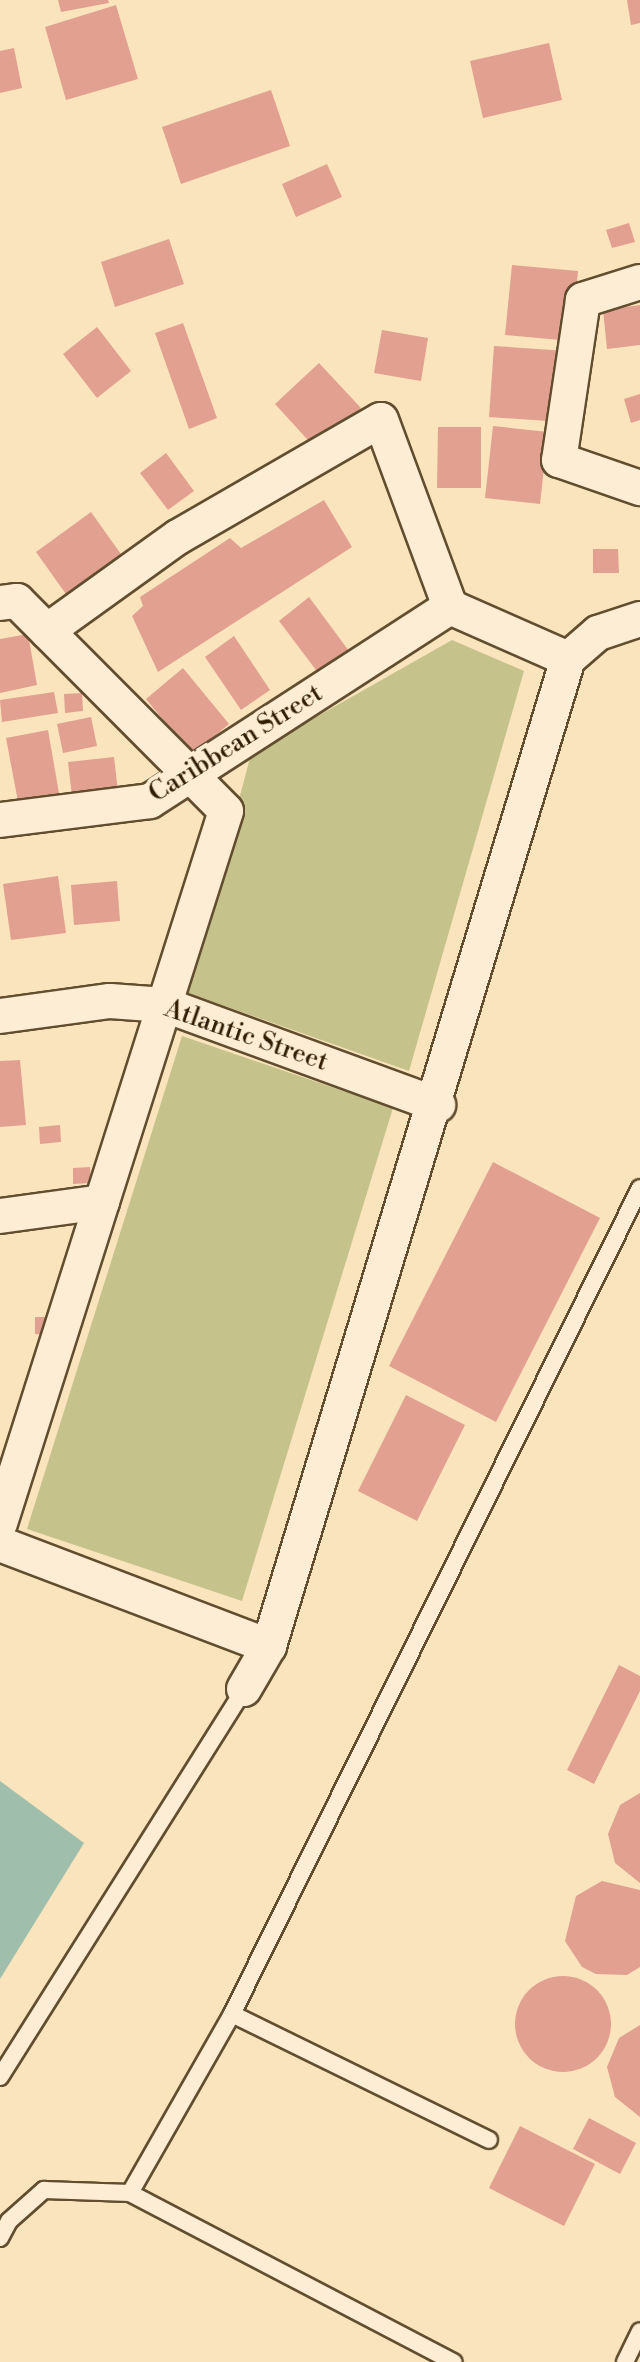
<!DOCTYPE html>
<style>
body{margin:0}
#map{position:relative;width:640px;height:2362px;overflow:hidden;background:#fae4bd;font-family:"Libre Bodoni",serif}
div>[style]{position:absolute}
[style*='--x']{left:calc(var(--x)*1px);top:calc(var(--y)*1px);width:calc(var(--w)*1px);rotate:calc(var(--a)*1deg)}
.green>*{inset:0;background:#c6c28c}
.water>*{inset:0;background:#9fbfac}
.building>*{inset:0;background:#e2a090}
.round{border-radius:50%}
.roads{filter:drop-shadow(2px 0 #624e2f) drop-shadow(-2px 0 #624e2f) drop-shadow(0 2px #624e2f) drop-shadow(0 -2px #624e2f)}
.service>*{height:16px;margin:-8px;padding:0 8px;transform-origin:8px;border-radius:8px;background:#fcedd4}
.minor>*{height:34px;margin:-17px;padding:0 17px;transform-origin:17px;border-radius:17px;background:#fcedd4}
span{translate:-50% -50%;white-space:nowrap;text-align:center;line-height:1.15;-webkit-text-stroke:8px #fcedd4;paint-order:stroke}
.street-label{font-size:26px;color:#301c00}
</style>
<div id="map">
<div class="green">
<div style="clip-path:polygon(452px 640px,524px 671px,409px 1071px,188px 993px,251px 754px)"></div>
<div style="clip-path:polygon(182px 1036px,393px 1108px,242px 1601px,27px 1529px)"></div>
</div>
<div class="water">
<div style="clip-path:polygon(0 1781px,84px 1843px,0 1979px)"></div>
</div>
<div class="building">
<div style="clip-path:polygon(58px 0,108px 0,109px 3px,61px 12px)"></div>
<div style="clip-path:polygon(627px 0,640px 0,640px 23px,631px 25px)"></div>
<div style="clip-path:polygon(116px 5px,138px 79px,66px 100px,45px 27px)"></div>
<div style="clip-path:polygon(549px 43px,562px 100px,483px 118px,470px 61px)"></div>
<div style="clip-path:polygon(14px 48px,22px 88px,0 93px,0 51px)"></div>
<div style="clip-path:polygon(271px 90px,290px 146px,181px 184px,162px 127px)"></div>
<div style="clip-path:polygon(327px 164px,342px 197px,296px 217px,282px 184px)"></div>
<div style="clip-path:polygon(629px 223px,635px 242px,612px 248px,606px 230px)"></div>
<div style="clip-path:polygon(169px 239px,184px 284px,115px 307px,101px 262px)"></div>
<div style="clip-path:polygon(512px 265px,578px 271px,571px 341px,505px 335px)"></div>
<div style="clip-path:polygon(640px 305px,640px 345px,607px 349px,603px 310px)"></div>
<div style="clip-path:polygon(183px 323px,217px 418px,189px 429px,155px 333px)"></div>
<div style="clip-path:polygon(97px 327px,131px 371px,97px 398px,63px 354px)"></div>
<div style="clip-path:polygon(382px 330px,428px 338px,421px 381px,374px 373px)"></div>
<div style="clip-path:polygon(494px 346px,567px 351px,562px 422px,489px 417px)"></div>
<div style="clip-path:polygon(319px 363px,361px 408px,317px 450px,275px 404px)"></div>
<div style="clip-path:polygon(640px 394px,640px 420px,631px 423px,624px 399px)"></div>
<div style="clip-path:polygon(493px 426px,548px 432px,540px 504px,485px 498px)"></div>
<div style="clip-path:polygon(438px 427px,481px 427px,481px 488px,437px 488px)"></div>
<div style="clip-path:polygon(166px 453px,194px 491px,168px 510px,140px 473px)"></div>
<div style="clip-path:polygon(324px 500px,352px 547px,158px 672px,132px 616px,143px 606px,140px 597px,230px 538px,241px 548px)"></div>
<div style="clip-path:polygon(91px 512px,128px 564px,73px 604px,36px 552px)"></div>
<div style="clip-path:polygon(593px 549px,618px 549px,619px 573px,593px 573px)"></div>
<div style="clip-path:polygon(309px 597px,349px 651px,319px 674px,279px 621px)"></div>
<div style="clip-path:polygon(28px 634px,37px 685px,0 693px,0 639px)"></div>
<div style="clip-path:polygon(234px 636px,270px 690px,241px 710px,205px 657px)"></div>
<div style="clip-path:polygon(183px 668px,229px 724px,192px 755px,146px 699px)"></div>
<div style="clip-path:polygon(54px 692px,58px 713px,2px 722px,0 700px)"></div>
<div style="clip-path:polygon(82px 693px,83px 711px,65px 713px,64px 694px)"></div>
<div style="clip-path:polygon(91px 717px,97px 746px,63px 753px,57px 724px)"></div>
<div style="clip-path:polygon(48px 730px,60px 799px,19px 807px,6px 738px)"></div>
<div style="clip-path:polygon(114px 757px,119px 800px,73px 805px,68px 762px)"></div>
<div style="clip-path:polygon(58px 876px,66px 933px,11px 940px,3px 884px)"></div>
<div style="clip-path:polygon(117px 881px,120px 921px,74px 925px,71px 885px)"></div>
<div style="clip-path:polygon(20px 1060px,26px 1125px,0 1127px,0 1061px)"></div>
<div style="clip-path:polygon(60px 1125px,61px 1142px,40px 1144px,39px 1127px)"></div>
<div style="clip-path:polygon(493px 1162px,600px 1218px,496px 1422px,389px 1366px)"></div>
<div style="clip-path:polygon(90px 1167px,91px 1183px,73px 1184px,73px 1168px)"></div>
<div style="clip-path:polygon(35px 1317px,54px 1317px,53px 1335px,35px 1334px)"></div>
<div style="clip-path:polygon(406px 1395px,465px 1425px,417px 1521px,358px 1491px)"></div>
<div style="clip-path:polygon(619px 1665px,640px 1676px,640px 1691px,594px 1784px,567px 1770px)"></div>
<div style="clip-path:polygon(640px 1793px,640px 1883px,615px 1863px,608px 1834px,620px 1805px)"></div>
<div style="clip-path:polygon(602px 1881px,640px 1890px,640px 1967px,627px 1975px,596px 1974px,582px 1967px,565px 1941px,576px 1896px)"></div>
<div class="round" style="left:515px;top:1976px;width:96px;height:96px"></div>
<div style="clip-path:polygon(640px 2025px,640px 2117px,615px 2097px,607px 2067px,619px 2038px)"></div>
<div style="clip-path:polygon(589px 2118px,636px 2143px,620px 2174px,573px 2149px)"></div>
<div style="clip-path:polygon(520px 2126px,595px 2164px,564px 2226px,489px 2188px)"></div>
</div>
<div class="roads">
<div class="service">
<div style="--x:232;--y:2014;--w:286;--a:26.1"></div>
<div style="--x:0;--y:2077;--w:458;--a:-57.8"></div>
<div style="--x:130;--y:2193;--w:206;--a:-60.3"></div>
<div style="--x:232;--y:2014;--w:921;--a:-63.71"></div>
<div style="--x:0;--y:2238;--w:19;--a:-62"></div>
<div style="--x:9;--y:2221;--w:47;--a:-41.5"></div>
<div style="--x:44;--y:2190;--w:86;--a:2"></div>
<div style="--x:130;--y:2193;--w:365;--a:27.6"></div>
<div style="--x:625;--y:2362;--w:34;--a:-64"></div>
</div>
<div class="minor">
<div style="--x:640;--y:282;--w:60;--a:162.5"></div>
<div style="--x:583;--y:300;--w:162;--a:98.5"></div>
<div style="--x:559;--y:460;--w:86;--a:19.1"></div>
<div style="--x:0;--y:603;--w:17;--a:-7"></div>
<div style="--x:17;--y:601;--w:296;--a:45.1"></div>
<div style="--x:226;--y:811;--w:747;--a:107.61"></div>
<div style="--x:47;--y:631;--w:161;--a:-35.7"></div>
<div style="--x:178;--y:537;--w:234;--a:-30"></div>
<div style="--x:381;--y:420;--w:199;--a:69.7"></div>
<div style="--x:450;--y:607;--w:129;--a:23.8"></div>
<div style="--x:0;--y:820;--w:151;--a:-7.2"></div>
<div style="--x:150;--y:801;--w:357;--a:-32.9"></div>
<div style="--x:0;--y:1016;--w:111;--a:-7.8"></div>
<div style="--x:110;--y:1001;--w:55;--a:4.2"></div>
<div style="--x:165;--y:1005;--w:291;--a:20.1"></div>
<div style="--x:0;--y:1216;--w:103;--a:-7.8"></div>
<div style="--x:0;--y:1544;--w:288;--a:20.8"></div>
<div style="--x:244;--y:1689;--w:50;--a:-59.8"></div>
<div style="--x:269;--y:1646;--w:1031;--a:-73.15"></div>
<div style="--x:568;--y:659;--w:40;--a:-41"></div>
<div style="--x:598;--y:633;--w:44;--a:-18.4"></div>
</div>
</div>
<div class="street-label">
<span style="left:236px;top:744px;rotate:-32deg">Caribbean Street</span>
<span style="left:246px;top:1036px;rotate:19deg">Atlantic Street</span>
</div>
</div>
